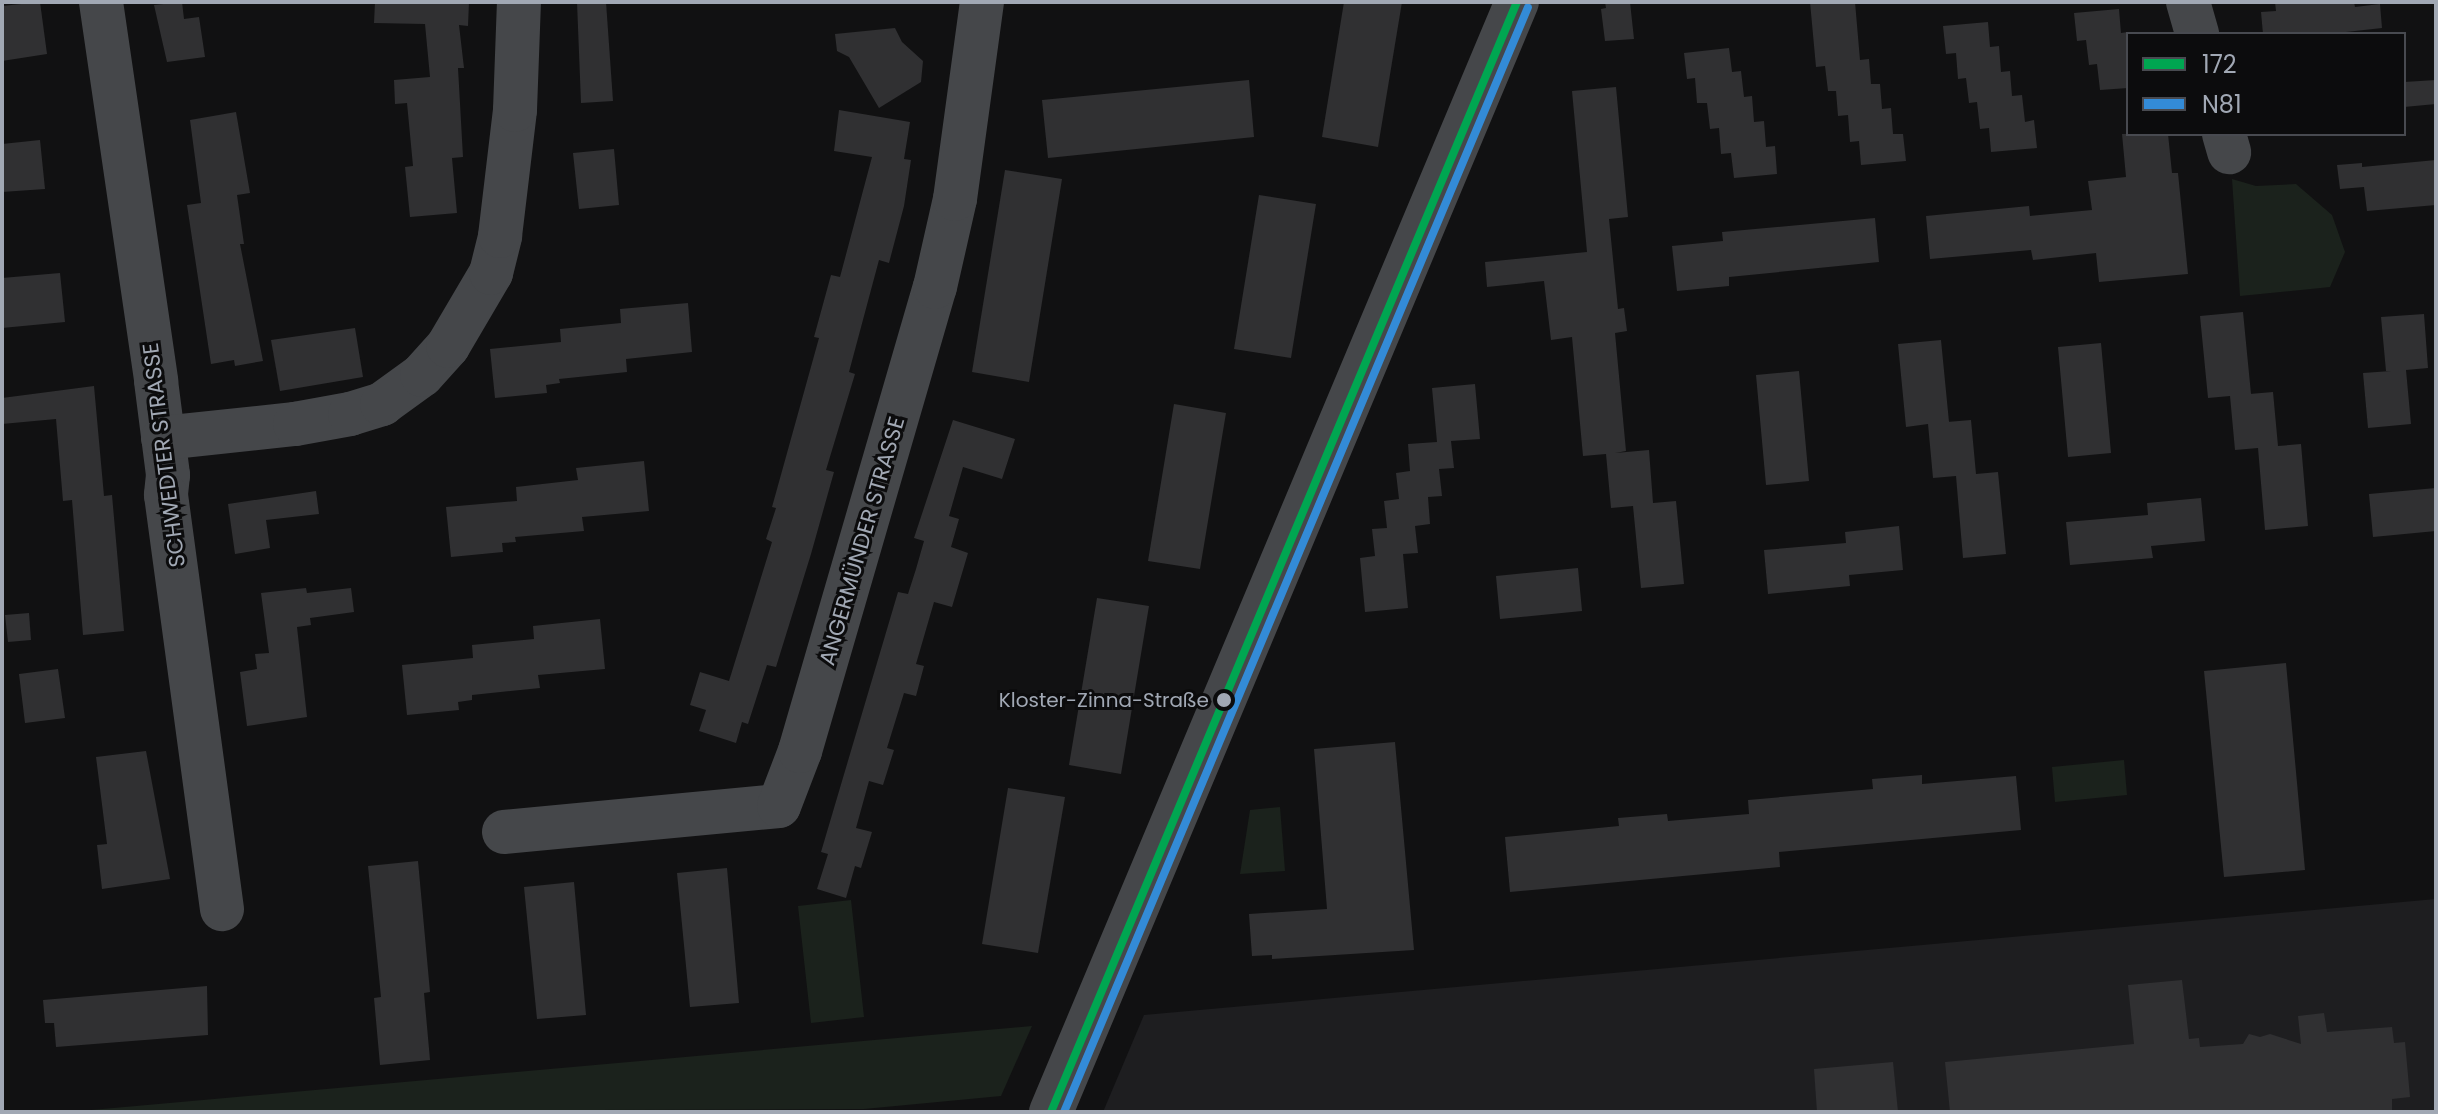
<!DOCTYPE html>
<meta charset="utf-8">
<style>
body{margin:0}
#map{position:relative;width:2438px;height:1114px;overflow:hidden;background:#111112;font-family:Poppins,sans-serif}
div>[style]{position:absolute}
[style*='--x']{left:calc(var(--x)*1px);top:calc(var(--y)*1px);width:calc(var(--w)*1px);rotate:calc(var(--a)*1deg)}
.built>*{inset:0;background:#1e1e20}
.green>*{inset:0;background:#1b221c}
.building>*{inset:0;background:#303032}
.minor>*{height:44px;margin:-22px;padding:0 22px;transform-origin:22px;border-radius:22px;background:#45474a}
.bus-1>*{height:8px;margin:-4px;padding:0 4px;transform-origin:4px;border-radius:4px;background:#00a651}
.bus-2>*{height:8px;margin:-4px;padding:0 4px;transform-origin:4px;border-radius:4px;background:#338bd7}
.dots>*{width:22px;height:22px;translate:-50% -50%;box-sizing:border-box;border:4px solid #0c0c0d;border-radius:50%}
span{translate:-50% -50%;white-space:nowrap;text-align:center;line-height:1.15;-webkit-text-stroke:6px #0c0c0d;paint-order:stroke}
.bus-label{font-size:20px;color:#a1a8b4}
.right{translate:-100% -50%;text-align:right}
.street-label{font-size:22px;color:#a1a8b4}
.frame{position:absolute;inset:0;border:4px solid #a1a8b4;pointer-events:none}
.legend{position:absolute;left:2126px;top:32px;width:280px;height:104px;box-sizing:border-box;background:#0c0c0d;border:2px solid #484a50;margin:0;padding:10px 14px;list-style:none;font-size:24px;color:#a1a8b4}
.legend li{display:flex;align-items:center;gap:16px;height:40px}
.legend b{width:40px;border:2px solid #484a50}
</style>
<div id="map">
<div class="built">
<div style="clip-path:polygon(2436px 899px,2436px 1112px,1103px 1112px,1144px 1015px)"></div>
</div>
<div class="green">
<div style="clip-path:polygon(2232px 179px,2256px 186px,2296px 184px,2332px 215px,2345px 252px,2330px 287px,2240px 296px)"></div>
<div style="clip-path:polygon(2124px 760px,2127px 795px,2055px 802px,2052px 767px)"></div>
<div style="clip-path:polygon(1280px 807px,1285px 871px,1240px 874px,1250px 810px)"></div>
<div style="clip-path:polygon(851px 900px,864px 1017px,811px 1023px,798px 906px)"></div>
<div style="clip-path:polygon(1032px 1026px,1001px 1096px,864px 1109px,69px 1112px)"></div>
</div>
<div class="building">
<div style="clip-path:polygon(40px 2px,47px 54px,2px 61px,2px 6px)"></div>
<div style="clip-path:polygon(182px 2px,184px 19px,199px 17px,205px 57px,167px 62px,154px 5px)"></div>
<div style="clip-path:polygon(375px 2px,469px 2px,468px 26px,459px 25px,464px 68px,458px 68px,463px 157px,452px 158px,457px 213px,410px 217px,405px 167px,413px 166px,407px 103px,395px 104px,394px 80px,430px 77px,425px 24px,374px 23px)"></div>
<div style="clip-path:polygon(577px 2px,606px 2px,613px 101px,581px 103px)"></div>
<div style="clip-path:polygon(1344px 2px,1402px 2px,1378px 147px,1322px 137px)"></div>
<div style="clip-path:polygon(1605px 2px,1630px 2px,1634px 39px,1605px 41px,1601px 9px,1606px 8px)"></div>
<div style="clip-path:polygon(1810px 2px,1855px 2px,1860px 60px,1869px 59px,1871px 84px,1880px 84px,1882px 109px,1891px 108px,1893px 134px,1903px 134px,1906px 161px,1861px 165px,1859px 141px,1850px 142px,1848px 115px,1838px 116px,1836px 91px,1828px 91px,1825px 66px,1816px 67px)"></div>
<div style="clip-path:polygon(2275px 2px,2354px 2px,2355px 7px,2380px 4px,2382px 28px,2328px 34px,2263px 34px,2261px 12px,2276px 11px)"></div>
<div style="clip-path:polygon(2119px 9px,2121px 33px,2128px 32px,2128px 88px,2100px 90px,2097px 64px,2089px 65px,2086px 40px,2077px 41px,2074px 13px)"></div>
<div style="clip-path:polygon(1988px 22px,1990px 47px,1999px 46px,2001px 72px,2010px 71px,2012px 96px,2022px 95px,2025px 122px,2034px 120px,2037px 148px,1991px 152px,1989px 128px,1980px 129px,1977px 102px,1969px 103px,1966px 78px,1958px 79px,1956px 53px,1946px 54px,1943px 26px)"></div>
<div style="clip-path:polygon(895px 28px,902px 42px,923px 61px,921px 82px,879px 108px,849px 57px,837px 51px,835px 34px)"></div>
<div style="clip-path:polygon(1729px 48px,1732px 72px,1741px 71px,1744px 97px,1752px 96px,1754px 122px,1764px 121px,1766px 147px,1775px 146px,1777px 174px,1734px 178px,1731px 153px,1721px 154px,1719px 128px,1710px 129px,1707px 103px,1697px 103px,1695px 78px,1687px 79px,1684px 53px)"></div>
<div style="clip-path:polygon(1249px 80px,1254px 137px,1048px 158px,1042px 100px)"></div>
<div style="clip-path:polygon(2436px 80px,2436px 104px,2404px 107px,2404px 82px)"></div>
<div style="clip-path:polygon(1616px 87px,1628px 217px,1609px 219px,1618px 309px,1624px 308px,1627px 331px,1615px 333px,1626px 451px,1615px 453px,1649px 450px,1653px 503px,1676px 501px,1684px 584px,1641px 588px,1633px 506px,1611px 508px,1606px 454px,1583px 456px,1572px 337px,1551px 340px,1544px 281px,1487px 287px,1485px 262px,1587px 252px,1572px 91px)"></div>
<div style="clip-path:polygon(839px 110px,910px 122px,904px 159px,911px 160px,904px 206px,889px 263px,879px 260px,849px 372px,855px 374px,826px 470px,834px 472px,811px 554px,776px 667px,767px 665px,748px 724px,742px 722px,736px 743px,699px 731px,706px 710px,690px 705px,700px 672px,729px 681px,772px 542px,766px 539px,776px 508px,772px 507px,819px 338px,814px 337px,831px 275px,840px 277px,872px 157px,834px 151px)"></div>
<div style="clip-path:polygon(236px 112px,250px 193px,237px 195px,244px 244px,240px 244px,263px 361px,235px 366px,234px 360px,211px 364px,187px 205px,201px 203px,190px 120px)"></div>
<div style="clip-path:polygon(2122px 134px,2168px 134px,2172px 173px,2178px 173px,2188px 274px,2099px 282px,2096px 253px,2033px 260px,2031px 250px,1930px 259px,1926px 216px,2029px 206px,2030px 216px,2092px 210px,2088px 181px,2126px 177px)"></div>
<div style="clip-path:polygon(40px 140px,45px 189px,2px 192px,2px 144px)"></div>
<div style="clip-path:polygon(614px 149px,619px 205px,579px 209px,573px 153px)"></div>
<div style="clip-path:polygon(2436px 160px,2436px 205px,2367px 211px,2364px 187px,2340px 189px,2337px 165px,2362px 163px,2362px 167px)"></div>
<div style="clip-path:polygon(1005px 170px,1062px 179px,1029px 382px,972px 372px)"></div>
<div style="clip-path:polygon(1259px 195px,1316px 204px,1291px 358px,1234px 349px)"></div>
<div style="clip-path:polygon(1875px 218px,1879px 262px,1729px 277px,1729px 286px,1677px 291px,1672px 246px,1723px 241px,1722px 232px)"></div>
<div style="clip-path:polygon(60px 273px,65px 322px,2px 328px,2px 278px)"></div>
<div style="clip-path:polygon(688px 303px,692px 352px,626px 359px,627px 372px,559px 379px,560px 383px,546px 385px,547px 393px,495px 398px,490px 349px,561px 342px,560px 329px,621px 323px,620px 309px)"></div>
<div style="clip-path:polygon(2243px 312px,2251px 394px,2238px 395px,2273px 392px,2278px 446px,2301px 444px,2308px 526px,2265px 530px,2258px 448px,2235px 450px,2230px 396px,2208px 398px,2200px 316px)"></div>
<div style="clip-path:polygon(2424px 314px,2428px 368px,2406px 370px,2411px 424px,2368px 428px,2363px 373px,2391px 371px,2386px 371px,2381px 317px)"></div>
<div style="clip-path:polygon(355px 328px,363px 377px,280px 391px,271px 340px)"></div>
<div style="clip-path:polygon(1941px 340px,1949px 422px,1935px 423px,1971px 420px,1976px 474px,1998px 472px,2006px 554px,1963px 558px,1956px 476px,1933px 478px,1928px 424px,1906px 427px,1898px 344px)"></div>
<div style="clip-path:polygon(2101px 343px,2111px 453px,2068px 457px,2058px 347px)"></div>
<div style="clip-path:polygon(1799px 371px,1809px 481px,1766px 485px,1756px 375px)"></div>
<div style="clip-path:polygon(1475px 384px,1480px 439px,1451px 441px,1454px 468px,1439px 469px,1442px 496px,1428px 497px,1430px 524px,1415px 526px,1418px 553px,1403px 554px,1408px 608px,1365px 612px,1360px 558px,1375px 556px,1372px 529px,1387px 528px,1384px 501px,1399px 499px,1396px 473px,1410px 471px,1408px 444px,1437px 442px,1432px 388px)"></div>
<div style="clip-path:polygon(94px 386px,104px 496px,112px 495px,124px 631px,83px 635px,72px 500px,63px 501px,56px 419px,2px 424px,2px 398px)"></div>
<div style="clip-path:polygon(1174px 404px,1226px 413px,1200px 569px,1148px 561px)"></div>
<div style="clip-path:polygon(953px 420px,1015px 439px,1002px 479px,963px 467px,949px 516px,959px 519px,951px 547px,968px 553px,952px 607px,934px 602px,916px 664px,924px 666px,916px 696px,904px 693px,887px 748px,894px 750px,883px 785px,869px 781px,856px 828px,872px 832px,861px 868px,855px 866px,846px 898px,817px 889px,828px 854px,821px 852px,898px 592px,908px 594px,916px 569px,924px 541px,914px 538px)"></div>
<div style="clip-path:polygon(644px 461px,649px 511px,582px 517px,584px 531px,515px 537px,516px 542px,502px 543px,503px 552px,451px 557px,446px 507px,517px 501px,516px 487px,578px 480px,576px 468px)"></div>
<div style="clip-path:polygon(2436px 488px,2436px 531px,2373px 537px,2369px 494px)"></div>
<div style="clip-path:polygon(316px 491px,319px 514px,266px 520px,270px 548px,235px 554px,228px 504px)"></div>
<div style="clip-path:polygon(2201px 498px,2205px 541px,2151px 546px,2153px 558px,2070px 565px,2066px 522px,2148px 515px,2147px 503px)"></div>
<div style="clip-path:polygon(1899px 526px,1903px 570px,1849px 575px,1850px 586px,1768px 594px,1764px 550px,1846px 543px,1845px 532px)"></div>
<div style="clip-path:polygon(1578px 568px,1582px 611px,1500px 619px,1496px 576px)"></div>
<div style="clip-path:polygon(306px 588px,307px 593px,351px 588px,354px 612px,310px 618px,311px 625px,297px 627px,307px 717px,247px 726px,240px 672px,257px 669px,255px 654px,269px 653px,261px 593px)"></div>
<div style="clip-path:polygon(1097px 598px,1149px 606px,1121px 774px,1069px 765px)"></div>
<div style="clip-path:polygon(29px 613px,31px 640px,8px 642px,5px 615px)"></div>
<div style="clip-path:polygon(600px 619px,605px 669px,538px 675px,540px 688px,472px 695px,472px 700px,458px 702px,459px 710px,407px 715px,402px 665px,473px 658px,472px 645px,534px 639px,533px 626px)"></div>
<div style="clip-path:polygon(2286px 663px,2305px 870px,2224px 877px,2204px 671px)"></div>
<div style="clip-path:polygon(58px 669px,65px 718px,25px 723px,19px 674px)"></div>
<div style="clip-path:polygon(1395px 742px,1414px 950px,1272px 959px,1272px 955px,1252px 956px,1249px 914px,1327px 909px,1314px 749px)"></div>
<div style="clip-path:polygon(146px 751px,170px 879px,102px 889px,97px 845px,107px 844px,96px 757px)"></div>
<div style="clip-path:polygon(1922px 775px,1922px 784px,2016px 776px,2021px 830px,1779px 852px,1780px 867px,1510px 892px,1505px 837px,1619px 826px,1618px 818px,1667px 814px,1668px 821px,1749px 814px,1748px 800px,1873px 789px,1872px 779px)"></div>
<div style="clip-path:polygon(1008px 788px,1065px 797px,1038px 953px,982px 944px)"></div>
<div style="clip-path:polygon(418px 861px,430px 992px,424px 993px,430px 1060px,380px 1065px,374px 998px,381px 997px,368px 866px)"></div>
<div style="clip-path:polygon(727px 868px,739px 1003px,690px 1007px,677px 873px)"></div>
<div style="clip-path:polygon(574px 882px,586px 1015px,537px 1019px,524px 887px)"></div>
<div style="clip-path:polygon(2182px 980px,2189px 1039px,2199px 1038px,2200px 1047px,2243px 1044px,2249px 1034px,2260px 1037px,2270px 1034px,2301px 1044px,2298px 1016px,2324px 1013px,2327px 1032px,2392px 1027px,2394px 1043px,2405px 1042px,2410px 1097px,2392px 1099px,2392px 1112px,1950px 1112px,1945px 1062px,2134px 1044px,2128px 985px)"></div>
<div style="clip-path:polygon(207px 986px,208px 1035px,56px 1047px,54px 1023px,45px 1023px,43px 1000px)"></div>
<div style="clip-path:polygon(1893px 1062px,1898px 1112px,1817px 1112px,1814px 1069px)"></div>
</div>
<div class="minor">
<div style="--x:101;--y:2;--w:383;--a:81.7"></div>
<div style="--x:156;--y:381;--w:95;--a:82.7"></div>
<div style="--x:168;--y:475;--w:20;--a:96"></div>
<div style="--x:166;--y:495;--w:418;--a:82.3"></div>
<div style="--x:2188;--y:2;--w:33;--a:74"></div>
<div style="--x:2224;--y:134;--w:19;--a:74"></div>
<div style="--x:163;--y:438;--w:133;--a:-6.1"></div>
<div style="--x:295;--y:424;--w:56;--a:-10.3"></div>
<div style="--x:350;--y:414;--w:34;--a:-17"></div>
<div style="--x:382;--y:404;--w:49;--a:-35.9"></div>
<div style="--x:422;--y:375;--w:39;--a:-48"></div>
<div style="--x:448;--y:346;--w:85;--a:-59.5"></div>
<div style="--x:491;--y:273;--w:38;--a:-76"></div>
<div style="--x:500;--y:236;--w:127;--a:-83.2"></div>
<div style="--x:515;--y:110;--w:108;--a:-87.9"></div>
<div style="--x:504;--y:832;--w:276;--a:-5.4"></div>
<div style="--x:779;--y:806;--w:59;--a:-69.1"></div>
<div style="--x:800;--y:751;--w:483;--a:-73.8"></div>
<div style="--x:935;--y:287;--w:90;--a:-77.2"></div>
<div style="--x:955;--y:199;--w:199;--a:-82.2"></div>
<div style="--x:1051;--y:1112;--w:1204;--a:-67.23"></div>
</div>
<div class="bus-1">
<div style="--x:1051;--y:1112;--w:1204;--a:-67.23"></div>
</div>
<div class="bus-2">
<div style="--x:1064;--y:1112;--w:1198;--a:-67.22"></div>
</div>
<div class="dots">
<div style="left:1224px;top:700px;background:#a1a8b4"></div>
</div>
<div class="bus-label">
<span class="right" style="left:1209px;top:700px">Kloster-Zinna-Straße</span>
</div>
<div class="street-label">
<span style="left:164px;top:455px;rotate:-97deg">SCHWEDTER STRASSE</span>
<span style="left:862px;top:541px;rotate:-74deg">ANGERMÜNDER STRASSE</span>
</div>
<div class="frame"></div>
<ul class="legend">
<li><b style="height:10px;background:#00a651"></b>172</li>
<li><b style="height:10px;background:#338bd7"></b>N81</li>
</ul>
</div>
